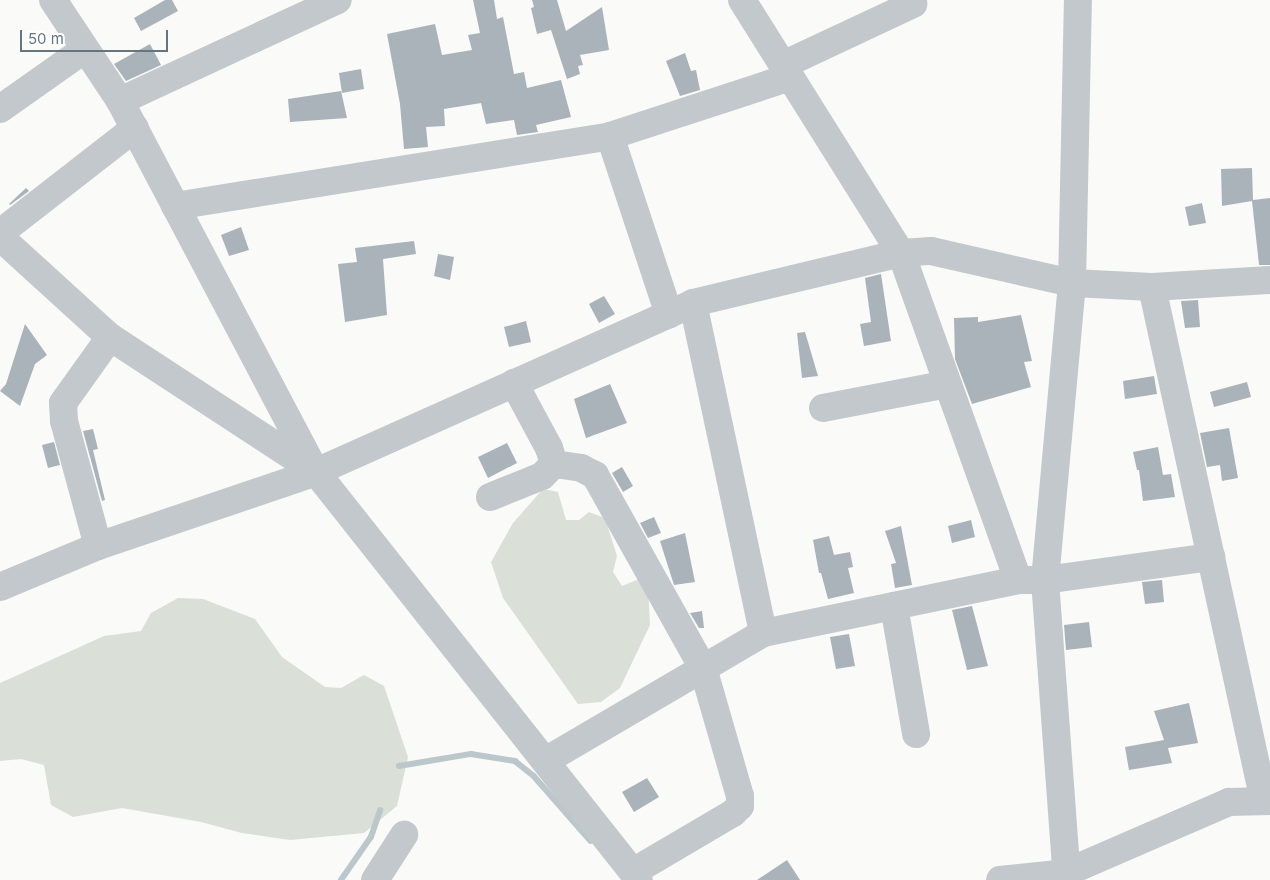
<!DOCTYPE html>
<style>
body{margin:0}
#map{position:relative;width:1270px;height:880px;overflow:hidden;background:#fafaf8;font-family:Inter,sans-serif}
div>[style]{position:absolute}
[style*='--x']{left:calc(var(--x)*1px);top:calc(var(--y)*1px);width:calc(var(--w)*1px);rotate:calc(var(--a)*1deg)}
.green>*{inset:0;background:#dadfd7}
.stream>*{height:5.5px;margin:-2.75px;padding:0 2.75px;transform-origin:2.75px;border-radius:2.75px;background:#bbc7cb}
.building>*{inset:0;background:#aab3b9}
.minor>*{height:28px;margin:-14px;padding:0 14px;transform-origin:14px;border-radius:14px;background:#c3c8cc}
span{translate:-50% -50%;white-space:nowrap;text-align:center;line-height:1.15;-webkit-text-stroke:5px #fff;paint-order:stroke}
.scale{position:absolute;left:20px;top:30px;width:148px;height:22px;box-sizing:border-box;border:2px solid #657683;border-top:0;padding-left:6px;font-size:15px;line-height:18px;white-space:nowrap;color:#657683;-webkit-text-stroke:4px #fff;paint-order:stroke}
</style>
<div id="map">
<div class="green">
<div style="clip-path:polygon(543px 489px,558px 492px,566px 520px,579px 520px,589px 512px,605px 518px,617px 556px,613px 572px,622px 586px,639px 579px,648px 587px,650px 625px,620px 688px,601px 702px,578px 704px,503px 598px,491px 562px,513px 523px)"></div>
<div style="clip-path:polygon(178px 598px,203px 599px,255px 619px,282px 657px,325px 687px,341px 688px,364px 675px,384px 686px,408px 757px,397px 806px,364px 833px,290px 840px,242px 833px,201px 822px,122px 808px,73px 817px,51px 805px,44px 765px,21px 759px,0 761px,0 683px,104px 636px,141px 631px,151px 613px)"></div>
</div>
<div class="stream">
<div style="--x:399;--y:766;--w:73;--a:-9.5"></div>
<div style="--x:471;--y:754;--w:45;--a:9"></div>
<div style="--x:515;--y:761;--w:24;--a:38"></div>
<div style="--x:534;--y:776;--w:86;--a:48.8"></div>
<div style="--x:341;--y:880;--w:52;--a:-55.1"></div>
<div style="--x:371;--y:837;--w:28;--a:-71"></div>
</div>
<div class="building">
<div style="clip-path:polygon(165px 0,172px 0,178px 11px,141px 31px,134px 18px)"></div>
<div style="clip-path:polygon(473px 0,494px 0,497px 19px,503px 17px,514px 74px,524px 72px,527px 88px,561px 80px,571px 117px,536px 125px,538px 132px,517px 135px,514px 120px,486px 124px,481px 103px,444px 109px,445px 126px,426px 127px,428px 147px,404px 149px,400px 104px,387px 34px,435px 24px,442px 55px,472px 50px,468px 35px,480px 33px)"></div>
<div style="clip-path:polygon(532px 0,557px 0,566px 31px,602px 7px,609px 50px,580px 55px,583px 65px,578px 66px,580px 74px,567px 79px,551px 30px,537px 34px,531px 8px,534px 7px)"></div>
<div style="clip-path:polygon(150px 44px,161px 65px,126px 81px,114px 64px)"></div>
<div style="clip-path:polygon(685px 53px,691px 71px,696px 70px,700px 90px,680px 96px,666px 61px)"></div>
<div style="clip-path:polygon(361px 69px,364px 89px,342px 93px,339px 73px)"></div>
<div style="clip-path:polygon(341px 91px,347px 118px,290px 122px,288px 99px)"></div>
<div style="clip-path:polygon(1252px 168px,1253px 200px,1270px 198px,1270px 265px,1259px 265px,1252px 201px,1222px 206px,1221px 169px)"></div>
<div style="clip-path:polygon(26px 188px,29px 191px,10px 205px,9px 204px)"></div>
<div style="clip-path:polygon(1202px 203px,1206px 223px,1189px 226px,1185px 207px)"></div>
<div style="clip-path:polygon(241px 227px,249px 250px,229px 256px,221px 235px)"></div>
<div style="clip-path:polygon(414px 241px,416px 254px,383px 259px,387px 315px,345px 322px,338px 264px,357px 262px,355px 248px)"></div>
<div style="clip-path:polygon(438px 254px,454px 257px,450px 280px,434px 276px)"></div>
<div style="clip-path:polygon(881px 274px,891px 341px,864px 346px,860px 324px,871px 322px,865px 278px)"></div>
<div style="clip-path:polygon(604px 296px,615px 314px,599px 323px,589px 304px)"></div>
<div style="clip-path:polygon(1198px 300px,1200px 327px,1185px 328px,1181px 301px)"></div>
<div style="clip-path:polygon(1021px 315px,1032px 361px,1024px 362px,1031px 387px,972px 404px,955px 359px,954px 318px,978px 317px,978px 322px)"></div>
<div style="clip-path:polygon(526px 321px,531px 342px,509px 347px,504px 327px)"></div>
<div style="clip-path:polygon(25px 324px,47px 355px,35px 364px,20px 406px,0 391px,6px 384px)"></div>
<div style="clip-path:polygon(805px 332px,818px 376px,802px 378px,797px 333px)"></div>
<div style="clip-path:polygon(1154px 376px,1157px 394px,1125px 399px,1123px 381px)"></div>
<div style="clip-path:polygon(1247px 382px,1251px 397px,1214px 407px,1210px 392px)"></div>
<div style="clip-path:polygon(610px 384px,627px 423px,586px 438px,574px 399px)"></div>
<div style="clip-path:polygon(1229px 428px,1238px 478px,1222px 481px,1220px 465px,1207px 467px,1200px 433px)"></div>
<div style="clip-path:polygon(93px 429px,98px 449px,93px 450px,105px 500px,102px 501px,83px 431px)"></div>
<div style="clip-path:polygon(54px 442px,60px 465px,48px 468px,42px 445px)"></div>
<div style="clip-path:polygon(507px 443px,517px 463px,488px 478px,478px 457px)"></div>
<div style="clip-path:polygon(1158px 447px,1163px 475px,1171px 474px,1175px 497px,1143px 501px,1139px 470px,1137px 470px,1133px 452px)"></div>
<div style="clip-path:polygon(622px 467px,633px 486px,623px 492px,612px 473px)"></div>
<div style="clip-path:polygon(654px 517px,661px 533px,648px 538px,640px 523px)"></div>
<div style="clip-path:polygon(971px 520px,975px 537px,952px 543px,948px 526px)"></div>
<div style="clip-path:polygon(901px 526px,912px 585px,895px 588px,891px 564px,896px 563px,885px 531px)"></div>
<div style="clip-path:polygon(685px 533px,695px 582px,674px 585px,660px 541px)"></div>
<div style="clip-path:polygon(829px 536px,834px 555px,850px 552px,853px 567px,848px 568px,854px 593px,828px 599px,821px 573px,819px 573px,813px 540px)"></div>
<div style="clip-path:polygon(1162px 580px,1164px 602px,1145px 604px,1142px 582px)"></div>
<div style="clip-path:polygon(972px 606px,988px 666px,967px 670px,952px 610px)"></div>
<div style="clip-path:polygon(702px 611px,704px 628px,699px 628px,690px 613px)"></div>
<div style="clip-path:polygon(1089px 622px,1092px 647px,1066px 650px,1064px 625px)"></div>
<div style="clip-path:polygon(849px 634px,855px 666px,836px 669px,830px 637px)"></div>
<div style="clip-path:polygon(1189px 703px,1198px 743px,1168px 748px,1172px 763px,1129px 770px,1125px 747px,1164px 740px,1154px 711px)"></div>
<div style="clip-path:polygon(647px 778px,659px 797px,634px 812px,622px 792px)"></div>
<div style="clip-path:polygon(787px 860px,800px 880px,757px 880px)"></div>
</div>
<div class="minor">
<div style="--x:53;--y:0;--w:121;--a:56.4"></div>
<div style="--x:120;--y:101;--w:420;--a:62.2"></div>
<div style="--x:316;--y:472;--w:520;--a:51.63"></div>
<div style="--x:742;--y:0;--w:299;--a:57.9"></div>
<div style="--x:901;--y:253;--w:347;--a:70.3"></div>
<div style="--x:783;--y:65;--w:144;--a:-25.1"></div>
<div style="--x:120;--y:101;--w:240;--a:-24.9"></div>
<div style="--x:0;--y:109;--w:104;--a:-35.2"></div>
<div style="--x:610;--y:136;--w:188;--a:71.7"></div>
<div style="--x:175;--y:206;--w:441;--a:-9.1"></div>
<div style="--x:610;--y:136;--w:189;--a:-18.1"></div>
<div style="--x:0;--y:233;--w:171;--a:-37.9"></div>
<div style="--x:0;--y:237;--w:149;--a:42.3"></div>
<div style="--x:110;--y:337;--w:245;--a:33.2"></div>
<div style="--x:1152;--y:287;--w:526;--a:77.71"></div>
<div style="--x:693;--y:303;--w:337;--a:78"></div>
<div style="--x:823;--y:408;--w:127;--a:-10.9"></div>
<div style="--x:554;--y:464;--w:27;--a:8"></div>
<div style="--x:581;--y:468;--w:16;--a:27"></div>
<div style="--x:595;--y:475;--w:221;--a:60.8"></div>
<div style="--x:703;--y:668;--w:133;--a:73.9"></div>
<div style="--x:740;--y:796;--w:10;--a:90"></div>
<div style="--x:740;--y:806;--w:10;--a:135"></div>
<div style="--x:733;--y:813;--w:116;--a:149.5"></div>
<div style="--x:490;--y:497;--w:56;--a:-22"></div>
<div style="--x:542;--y:476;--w:17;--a:-45"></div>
<div style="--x:554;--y:464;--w:17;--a:-107"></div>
<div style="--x:549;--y:448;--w:74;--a:-118.3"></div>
<div style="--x:98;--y:546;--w:130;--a:-105.2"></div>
<div style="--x:64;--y:421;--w:18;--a:-93"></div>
<div style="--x:63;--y:403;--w:81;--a:-54.5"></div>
<div style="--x:0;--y:587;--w:106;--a:-22.7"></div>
<div style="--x:98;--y:546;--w:230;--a:-18.7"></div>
<div style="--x:316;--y:472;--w:413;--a:-24.1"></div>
<div style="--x:693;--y:303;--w:214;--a:-13.5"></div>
<div style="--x:901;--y:253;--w:30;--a:-4"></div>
<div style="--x:931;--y:251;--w:145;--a:12.8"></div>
<div style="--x:1072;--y:283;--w:80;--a:2.9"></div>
<div style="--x:1152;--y:287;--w:118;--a:-3.4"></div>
<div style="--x:894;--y:606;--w:130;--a:80.2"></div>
<div style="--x:545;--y:761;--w:253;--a:-30.4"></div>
<div style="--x:763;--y:633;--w:260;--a:-11.7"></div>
<div style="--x:1018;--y:580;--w:27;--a:0"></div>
<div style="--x:1045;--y:580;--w:168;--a:-7.9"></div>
<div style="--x:375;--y:880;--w:54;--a:-57.2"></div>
<div style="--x:1000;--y:880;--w:65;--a:-6.1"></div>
<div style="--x:1065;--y:873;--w:179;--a:-23.4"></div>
<div style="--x:1229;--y:802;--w:41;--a:-1.4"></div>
<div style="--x:1067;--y:880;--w:301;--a:-94.2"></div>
<div style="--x:1045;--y:580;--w:298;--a:-84.8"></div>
<div style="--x:1072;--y:283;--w:283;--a:-88.8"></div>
</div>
<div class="scale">50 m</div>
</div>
